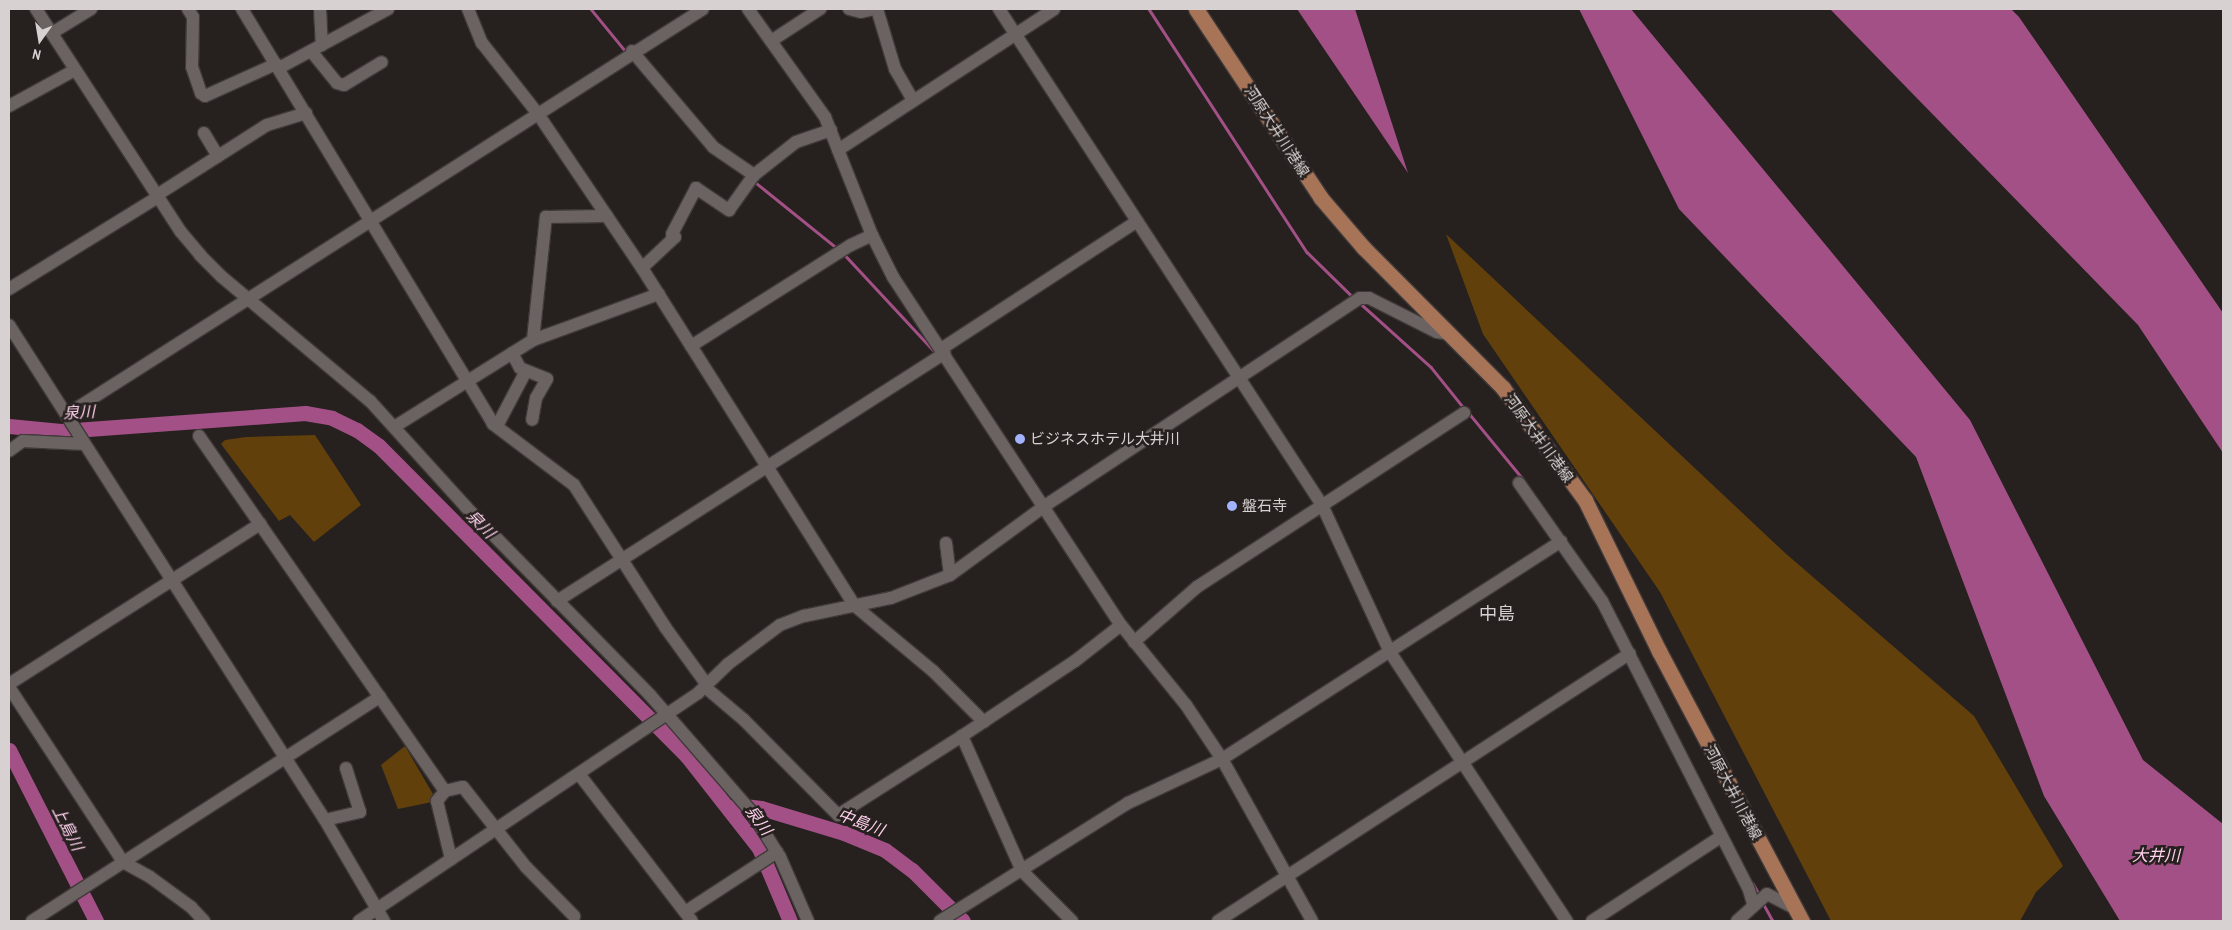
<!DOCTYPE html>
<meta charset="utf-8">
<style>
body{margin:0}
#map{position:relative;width:2232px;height:930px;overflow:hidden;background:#26201f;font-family:"Archivo Narrow","Noto Sans JP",sans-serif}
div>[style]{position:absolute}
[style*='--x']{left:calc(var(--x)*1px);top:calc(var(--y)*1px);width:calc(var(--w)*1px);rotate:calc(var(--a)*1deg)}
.green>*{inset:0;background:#61400c}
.water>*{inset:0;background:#a25085}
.stream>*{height:2.5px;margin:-1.25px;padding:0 1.25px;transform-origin:1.25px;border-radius:1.25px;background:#a25085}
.river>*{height:15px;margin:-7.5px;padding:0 7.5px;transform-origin:7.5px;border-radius:7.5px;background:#a25085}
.roads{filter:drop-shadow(1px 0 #3f3a39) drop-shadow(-1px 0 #3f3a39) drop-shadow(0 1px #3f3a39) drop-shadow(0 -1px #3f3a39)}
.minor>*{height:12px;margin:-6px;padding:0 6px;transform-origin:6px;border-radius:6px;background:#6b6362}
.major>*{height:15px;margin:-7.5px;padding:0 7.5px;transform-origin:7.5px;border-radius:7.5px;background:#a77457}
.dots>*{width:14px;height:14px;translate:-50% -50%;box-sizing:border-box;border:2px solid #26201f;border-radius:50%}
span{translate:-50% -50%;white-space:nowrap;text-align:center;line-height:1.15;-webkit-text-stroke:5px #26201f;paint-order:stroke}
.street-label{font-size:15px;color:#d7d2d1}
.poi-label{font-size:15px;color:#d7d2d1}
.left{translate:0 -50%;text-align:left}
.water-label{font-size:16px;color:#ffd1ec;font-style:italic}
.quarter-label{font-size:18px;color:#d7d2d1}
.frame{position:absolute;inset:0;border:10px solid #d7d2d1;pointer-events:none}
.north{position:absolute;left:15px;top:15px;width:50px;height:50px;-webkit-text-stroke:4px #26201f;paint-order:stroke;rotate:193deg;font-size:14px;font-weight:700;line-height:20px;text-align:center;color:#d7d2d1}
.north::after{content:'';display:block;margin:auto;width:18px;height:22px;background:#d7d2d1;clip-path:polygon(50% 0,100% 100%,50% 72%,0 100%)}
</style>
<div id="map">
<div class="green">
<i style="clip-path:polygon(1446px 234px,1784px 552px,1974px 716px,2063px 866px,2036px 892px,2020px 921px,1831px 921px,1660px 592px,1483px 334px)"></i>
<i style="clip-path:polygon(315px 435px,361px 505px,314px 542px,290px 515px,279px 521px,221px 444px,225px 440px,246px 437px)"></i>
<i style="clip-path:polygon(405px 746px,437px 801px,398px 809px,381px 765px)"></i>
</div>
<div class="water">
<i style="clip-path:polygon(1297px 9px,1355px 9px,1408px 173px)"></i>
<i style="clip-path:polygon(1579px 9px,1631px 9px,1970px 420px,2143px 760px,2223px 824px,2223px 921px,2120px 921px,2044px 796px,1916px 457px,1679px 209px)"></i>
<i style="clip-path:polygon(1830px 9px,2011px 9px,2019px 17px,2223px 313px,2223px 453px,2138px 325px)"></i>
</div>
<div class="stream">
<i style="--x:591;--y:9;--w:57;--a:50.7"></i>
<i style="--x:1149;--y:9;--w:290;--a:57"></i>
<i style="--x:1307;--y:252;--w:64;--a:44.4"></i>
<i style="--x:755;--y:182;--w:107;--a:38.9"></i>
<i style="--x:844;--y:254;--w:132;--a:47.1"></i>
<i style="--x:1361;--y:304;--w:94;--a:42"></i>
<i style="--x:1431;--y:367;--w:53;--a:51.2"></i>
<i style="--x:1468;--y:412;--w:87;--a:50.6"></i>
<i style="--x:1753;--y:883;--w:15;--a:62"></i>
<i style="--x:1763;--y:903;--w:21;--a:61"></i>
</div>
<div class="river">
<i style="--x:9;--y:426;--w:52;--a:5.5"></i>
<i style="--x:61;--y:431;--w:245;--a:-4.2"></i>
<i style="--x:305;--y:413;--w:27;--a:10"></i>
<i style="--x:332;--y:418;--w:28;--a:26"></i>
<i style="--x:357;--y:430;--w:27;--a:36"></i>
<i style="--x:379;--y:446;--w:436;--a:45.2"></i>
<i style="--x:686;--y:755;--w:118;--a:51.9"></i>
<i style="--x:759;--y:848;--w:79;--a:67"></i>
<i style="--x:9;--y:750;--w:192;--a:63"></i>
<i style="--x:736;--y:805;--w:25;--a:7"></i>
<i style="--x:761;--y:808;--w:87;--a:16.8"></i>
<i style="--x:844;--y:833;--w:44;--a:22.5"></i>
<i style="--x:885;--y:850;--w:34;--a:37"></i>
<i style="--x:912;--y:870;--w:72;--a:45"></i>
</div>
<div class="roads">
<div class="minor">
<i style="--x:36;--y:9;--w:266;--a:57"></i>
<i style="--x:181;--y:232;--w:30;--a:50"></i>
<i style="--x:200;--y:255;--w:31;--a:45"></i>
<i style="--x:222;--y:277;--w:193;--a:40"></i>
<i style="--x:370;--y:401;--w:143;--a:47.8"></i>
<i style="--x:466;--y:507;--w:263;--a:45.6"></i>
<i style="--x:650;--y:695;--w:154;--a:49"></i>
<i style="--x:751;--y:811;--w:54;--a:57.8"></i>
<i style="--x:780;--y:857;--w:70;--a:66.4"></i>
<i style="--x:188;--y:9;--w:9;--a:58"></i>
<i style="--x:193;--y:17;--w:50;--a:91.1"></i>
<i style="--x:192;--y:67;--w:28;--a:71"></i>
<i style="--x:201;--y:93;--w:5;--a:37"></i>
<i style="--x:205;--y:96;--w:78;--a:-24.3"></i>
<i style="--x:242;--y:9;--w:485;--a:58.8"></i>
<i style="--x:493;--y:424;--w:101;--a:37"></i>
<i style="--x:574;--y:485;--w:169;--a:57.3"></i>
<i style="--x:665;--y:627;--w:72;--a:54.1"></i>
<i style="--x:320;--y:9;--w:36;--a:87"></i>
<i style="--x:468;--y:9;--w:37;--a:68"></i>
<i style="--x:482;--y:43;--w:90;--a:51.7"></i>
<i style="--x:538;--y:114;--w:186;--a:56"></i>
<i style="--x:642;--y:268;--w:400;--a:57.8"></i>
<i style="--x:855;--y:606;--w:102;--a:39.8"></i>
<i style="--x:933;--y:671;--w:72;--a:45"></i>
<i style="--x:748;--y:9;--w:133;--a:54.5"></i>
<i style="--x:825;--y:117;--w:127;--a:68.3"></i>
<i style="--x:872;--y:235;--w:47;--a:63.4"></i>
<i style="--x:893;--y:277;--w:416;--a:56.8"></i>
<i style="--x:1121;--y:625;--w:103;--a:50.9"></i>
<i style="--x:1186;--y:705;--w:65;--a:56.3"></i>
<i style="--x:1222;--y:759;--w:185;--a:60.9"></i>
<i style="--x:849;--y:9;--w:12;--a:14"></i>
<i style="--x:861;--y:12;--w:13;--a:-13"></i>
<i style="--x:877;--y:9;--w:63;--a:73.3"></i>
<i style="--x:895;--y:69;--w:36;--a:60"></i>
<i style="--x:999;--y:9;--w:592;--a:56.93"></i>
<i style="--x:1322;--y:505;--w:162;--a:65.2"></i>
<i style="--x:1390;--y:652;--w:322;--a:56.7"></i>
<i style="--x:52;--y:33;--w:46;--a:-31.6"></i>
<i style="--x:771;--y:41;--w:59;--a:-33.1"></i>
<i style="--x:311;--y:51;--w:41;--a:50.9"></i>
<i style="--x:337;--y:83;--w:7;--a:16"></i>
<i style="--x:344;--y:85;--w:44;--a:-31.2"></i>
<i style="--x:632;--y:51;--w:126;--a:49.8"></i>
<i style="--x:713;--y:147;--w:50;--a:34.3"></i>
<i style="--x:754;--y:175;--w:53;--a:-38.2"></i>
<i style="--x:796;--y:142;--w:37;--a:-19"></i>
<i style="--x:279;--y:68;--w:124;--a:-28.4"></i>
<i style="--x:9;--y:106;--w:75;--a:-28.6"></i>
<i style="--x:204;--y:133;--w:27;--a:59"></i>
<i style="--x:838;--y:150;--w:258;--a:-33.1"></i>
<i style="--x:157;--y:195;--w:130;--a:-32.5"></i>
<i style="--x:267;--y:125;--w:41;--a:-17.1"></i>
<i style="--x:642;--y:268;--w:45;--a:-43.2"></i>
<i style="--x:675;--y:237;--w:4;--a:-135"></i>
<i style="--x:672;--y:234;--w:52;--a:-62.4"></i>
<i style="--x:696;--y:188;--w:40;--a:34"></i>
<i style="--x:729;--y:210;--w:43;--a:-54.5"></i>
<i style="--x:9;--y:289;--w:175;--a:-31.7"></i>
<i style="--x:9;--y:325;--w:587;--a:57.45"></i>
<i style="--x:325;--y:820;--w:117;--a:59.7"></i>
<i style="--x:533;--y:340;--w:124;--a:-84"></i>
<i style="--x:546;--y:217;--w:61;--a:-0.9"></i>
<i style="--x:691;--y:346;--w:189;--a:-32.3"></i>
<i style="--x:851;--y:245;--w:23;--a:-25"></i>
<i style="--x:941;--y:349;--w:234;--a:-33.1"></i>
<i style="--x:512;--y:353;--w:17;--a:62"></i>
<i style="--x:520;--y:368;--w:29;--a:22"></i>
<i style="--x:547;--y:379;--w:22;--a:120"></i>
<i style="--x:536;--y:398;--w:22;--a:100"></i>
<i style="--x:66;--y:415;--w:755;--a:-32.51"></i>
<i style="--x:497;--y:426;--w:62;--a:-62.2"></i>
<i style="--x:394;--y:427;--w:164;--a:-32"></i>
<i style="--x:533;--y:340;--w:134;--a:-20.1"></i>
<i style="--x:199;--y:436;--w:432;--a:55.3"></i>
<i style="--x:445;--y:791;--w:18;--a:-13"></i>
<i style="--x:463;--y:787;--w:102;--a:51.8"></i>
<i style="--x:526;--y:867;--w:69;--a:45.6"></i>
<i style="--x:9;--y:451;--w:17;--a:-36"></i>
<i style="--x:23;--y:441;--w:61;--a:2.8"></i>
<i style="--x:1519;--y:483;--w:144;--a:54.9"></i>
<i style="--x:1602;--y:601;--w:321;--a:63"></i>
<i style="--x:1748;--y:887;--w:17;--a:73"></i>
<i style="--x:946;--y:543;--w:32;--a:83"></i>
<i style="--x:557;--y:601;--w:460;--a:-32.6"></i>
<i style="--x:1134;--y:642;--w:84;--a:-41.1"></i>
<i style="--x:1197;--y:587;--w:319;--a:-33.1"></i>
<i style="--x:9;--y:684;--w:298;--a:-32.5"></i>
<i style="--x:9;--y:687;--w:209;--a:56.9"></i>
<i style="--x:123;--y:862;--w:31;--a:29"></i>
<i style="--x:150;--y:877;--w:51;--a:36.2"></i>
<i style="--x:191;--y:907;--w:19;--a:47"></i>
<i style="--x:705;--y:687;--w:51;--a:40.2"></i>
<i style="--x:744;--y:720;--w:134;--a:45.3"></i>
<i style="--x:838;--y:815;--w:147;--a:-32.5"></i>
<i style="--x:579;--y:774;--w:185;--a:52.5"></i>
<i style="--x:445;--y:791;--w:13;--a:129"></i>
<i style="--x:437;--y:801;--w:60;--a:76.4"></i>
<i style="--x:325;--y:820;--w:36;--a:-13"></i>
<i style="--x:360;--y:812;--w:46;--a:-107.7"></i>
<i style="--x:685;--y:912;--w:110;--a:-33.1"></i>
<i style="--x:32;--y:921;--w:414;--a:-32.8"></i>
<i style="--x:359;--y:921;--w:409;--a:-33.9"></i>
<i style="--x:698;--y:693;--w:42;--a:-44"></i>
<i style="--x:728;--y:664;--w:65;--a:-36.9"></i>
<i style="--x:780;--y:625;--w:26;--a:-21"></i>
<i style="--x:804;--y:616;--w:89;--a:-11.7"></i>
<i style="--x:891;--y:598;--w:63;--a:-21.3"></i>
<i style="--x:950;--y:575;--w:119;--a:-36.1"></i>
<i style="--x:1046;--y:505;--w:376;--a:-33.4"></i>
<i style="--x:1360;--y:298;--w:9;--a:0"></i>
<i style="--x:1369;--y:298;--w:76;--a:26.6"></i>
<i style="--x:1437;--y:332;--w:13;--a:9"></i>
<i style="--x:940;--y:921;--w:222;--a:-32.1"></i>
<i style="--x:1128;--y:803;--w:104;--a:-25.1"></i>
<i style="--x:1222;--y:759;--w:403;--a:-32.7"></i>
<i style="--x:1072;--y:921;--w:71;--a:-135"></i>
<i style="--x:1022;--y:871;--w:148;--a:-114"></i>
<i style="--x:962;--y:736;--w:136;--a:-33.6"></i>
<i style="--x:1075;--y:661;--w:58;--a:-38"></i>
<i style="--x:1218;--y:921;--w:491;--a:-33"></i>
<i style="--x:1592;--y:921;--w:155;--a:-33.2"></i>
<i style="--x:1737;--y:921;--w:40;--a:-42"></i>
<i style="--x:1767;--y:894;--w:31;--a:27"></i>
</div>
<div class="major">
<i style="--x:1196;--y:9;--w:227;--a:56.5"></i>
<i style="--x:1321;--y:198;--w:65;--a:49.4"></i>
<i style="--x:1363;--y:247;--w:199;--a:45.2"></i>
<i style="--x:1503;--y:388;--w:139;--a:53.8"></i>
<i style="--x:1585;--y:500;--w:168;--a:63.9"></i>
<i style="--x:1659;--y:651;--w:306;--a:62.1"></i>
</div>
</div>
<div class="dots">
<i style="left:1020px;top:439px;background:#a2b2fd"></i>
<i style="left:1232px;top:506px;background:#a2b2fd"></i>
</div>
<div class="street-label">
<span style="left:1277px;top:131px;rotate:57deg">河原大井川港線</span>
<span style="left:1539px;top:438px;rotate:54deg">河原大井川港線</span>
<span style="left:1733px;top:792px;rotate:62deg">河原大井川港線</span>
</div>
<div class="poi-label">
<span class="left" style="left:1030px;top:439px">ビジネスホテル大井川</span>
<span class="left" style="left:1242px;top:506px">盤石寺</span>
</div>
<div class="water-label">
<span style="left:79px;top:412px;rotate:-3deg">泉川</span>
<span style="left:481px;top:524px;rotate:45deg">泉川</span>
<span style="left:759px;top:820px;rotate:53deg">泉川</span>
<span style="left:861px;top:822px;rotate:21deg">中島川</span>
<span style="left:68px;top:828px;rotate:63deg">上島川</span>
<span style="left:2156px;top:855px">大井川</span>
</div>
<div class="quarter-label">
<span style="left:1497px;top:614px">中島</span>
</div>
<div class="frame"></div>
<div class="north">N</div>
</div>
